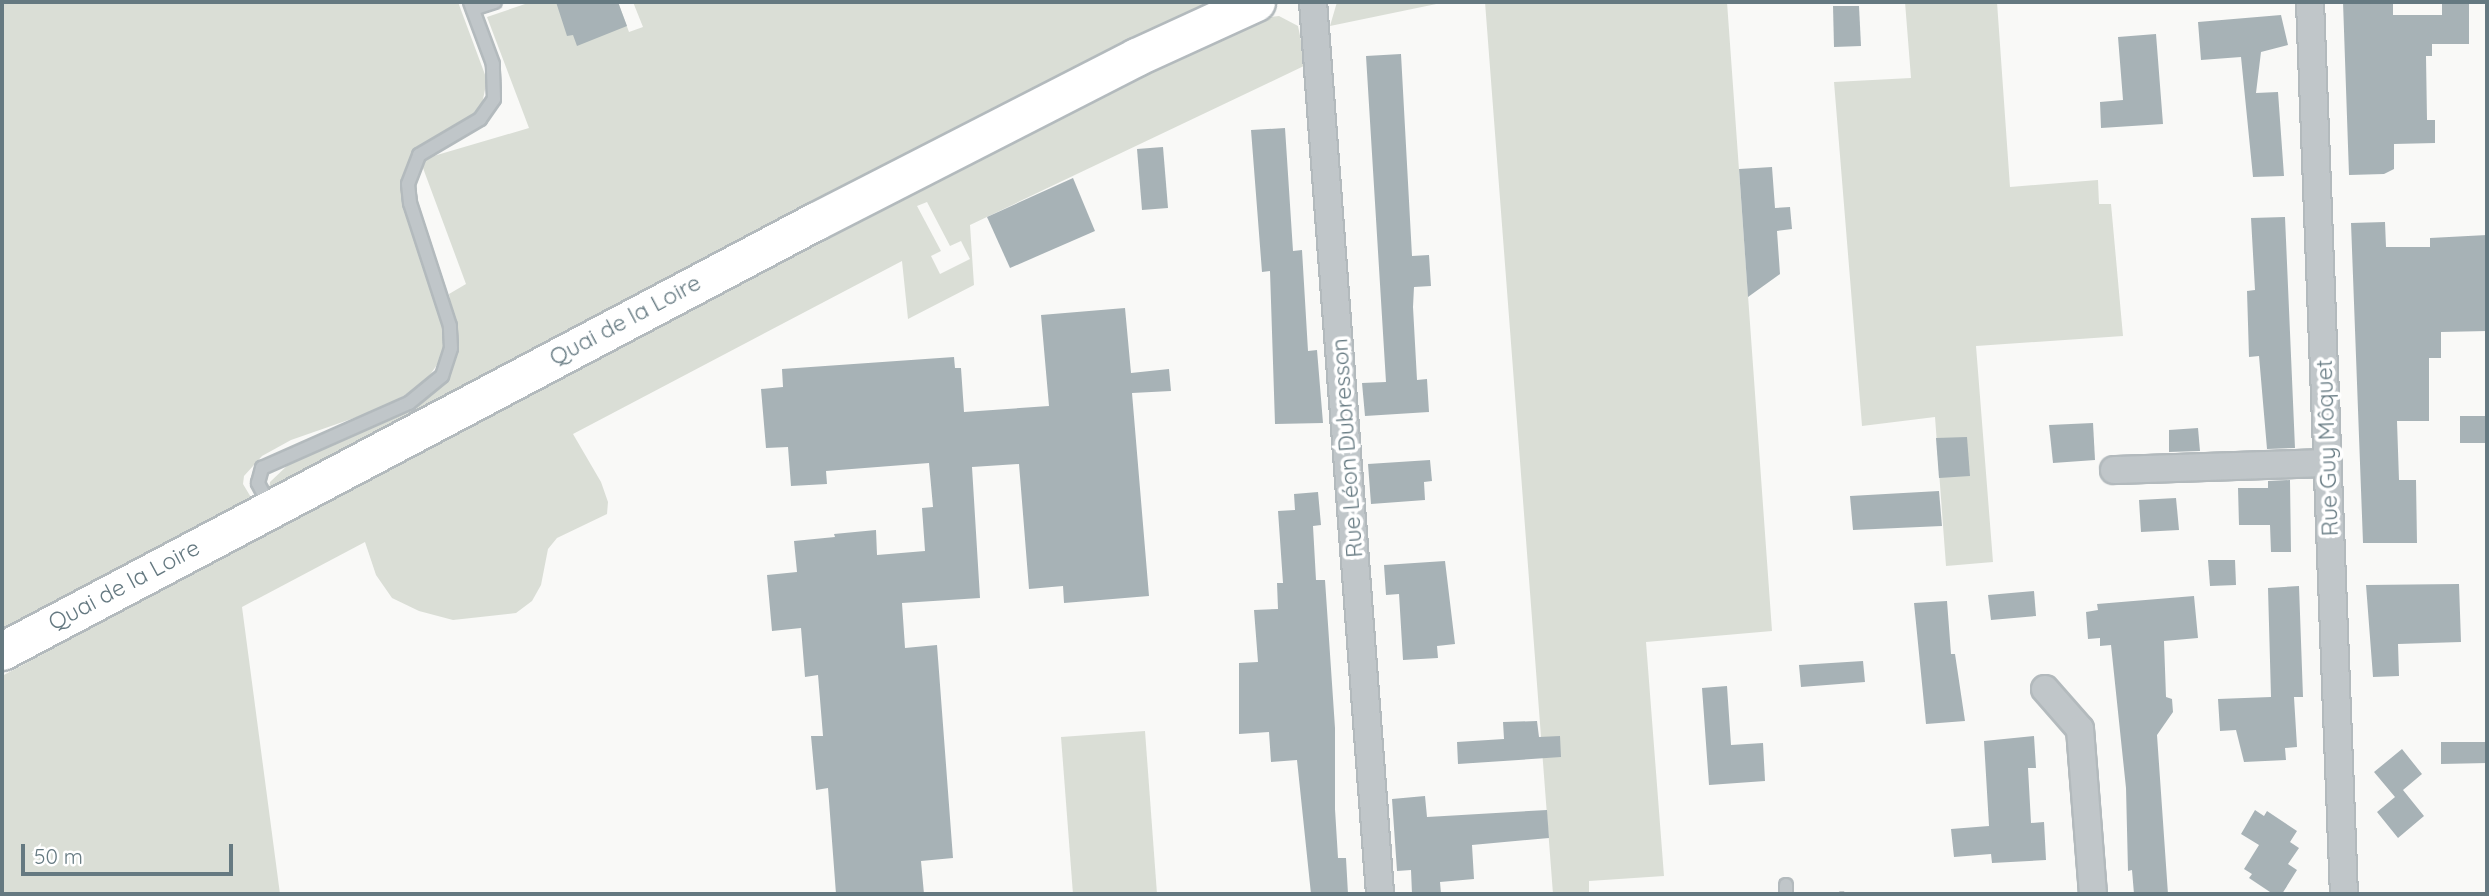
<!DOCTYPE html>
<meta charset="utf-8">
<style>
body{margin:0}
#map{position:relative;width:2489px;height:896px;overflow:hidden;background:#f9f9f7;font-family:Quicksand,sans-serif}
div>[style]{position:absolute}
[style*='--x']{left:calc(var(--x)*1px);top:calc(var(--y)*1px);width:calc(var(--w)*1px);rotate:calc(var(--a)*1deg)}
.green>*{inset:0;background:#daded6}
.building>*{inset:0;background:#a7b2b6}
.path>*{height:4.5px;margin-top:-2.25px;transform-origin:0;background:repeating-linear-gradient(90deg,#bbbfc1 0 3.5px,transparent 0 7px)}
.roads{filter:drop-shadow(2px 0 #b3babd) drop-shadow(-2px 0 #b3babd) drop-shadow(0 2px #b3babd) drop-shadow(0 -2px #b3babd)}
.lane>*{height:12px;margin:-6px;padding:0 6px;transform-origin:6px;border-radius:6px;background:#c0c6c9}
.street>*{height:26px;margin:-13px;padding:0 13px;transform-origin:13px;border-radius:13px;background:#c0c6c9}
.secondary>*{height:37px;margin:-18.5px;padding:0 18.5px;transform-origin:18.5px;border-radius:18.5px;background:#fff}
span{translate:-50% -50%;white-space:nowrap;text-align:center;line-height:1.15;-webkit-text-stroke:7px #fff;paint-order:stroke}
.street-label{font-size:23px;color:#657981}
.frame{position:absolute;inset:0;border:4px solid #657981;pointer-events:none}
.scale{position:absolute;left:21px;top:844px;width:212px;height:32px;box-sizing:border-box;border:4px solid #657981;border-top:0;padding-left:9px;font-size:21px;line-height:24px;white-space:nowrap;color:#657981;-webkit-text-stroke:5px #fff;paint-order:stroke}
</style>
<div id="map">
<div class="green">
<i style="clip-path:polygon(2px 2px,458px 2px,487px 80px,482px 104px,474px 114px,415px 153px,403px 176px,403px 200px,445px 335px,441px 359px,423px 385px,380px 409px,291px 440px,262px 456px,244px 476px,243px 484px,252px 499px,2px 635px)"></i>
<i style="clip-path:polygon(531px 2px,618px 2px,629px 32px,643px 27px,633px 2px,1211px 2px,849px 183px,269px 490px,270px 482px,290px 463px,407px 409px,446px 383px,457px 349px,449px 294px,466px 284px,420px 160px,529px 128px,487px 17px)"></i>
<i style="clip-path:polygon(1337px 2px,1446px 2px,1330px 26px)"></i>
<i style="clip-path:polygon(1485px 2px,1727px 2px,1772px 631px,1646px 642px,1664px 876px,1589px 881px,1589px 894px,1553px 894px)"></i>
<i style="clip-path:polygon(1905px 2px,1997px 2px,2010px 187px,2098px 180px,2099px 204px,2111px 204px,2123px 336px,1976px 346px,1993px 562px,1946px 566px,1935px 417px,1862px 426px,1834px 82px,1911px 78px)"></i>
<i style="clip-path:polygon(evenodd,1279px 16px,1298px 26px,1306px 65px,970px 225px,974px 285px,908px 319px,902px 261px,573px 434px,601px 482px,608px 502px,607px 514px,557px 538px,548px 549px,541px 585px,532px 601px,516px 613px,453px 620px,419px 611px,392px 598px,376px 575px,365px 542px,242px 607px,280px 894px,2px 894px,2px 676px,632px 336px,1125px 82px,1260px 18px,1279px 16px,927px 202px,950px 246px,961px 241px,970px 259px,940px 274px,931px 256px,941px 251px,917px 206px,927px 202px)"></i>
<i style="clip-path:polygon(1145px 731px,1157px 894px,1073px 894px,1061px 737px)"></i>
</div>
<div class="building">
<i style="clip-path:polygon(556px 2px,618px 2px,627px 26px,577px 46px,573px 35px,567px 36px)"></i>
<i style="clip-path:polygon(2343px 2px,2393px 4px,2393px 15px,2442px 15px,2442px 2px,2469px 2px,2469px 44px,2432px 44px,2432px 56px,2426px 56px,2427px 120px,2435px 120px,2435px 143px,2394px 144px,2394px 169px,2384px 174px,2349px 175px)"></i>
<i style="clip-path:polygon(1833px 6px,1859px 6px,1861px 46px,1834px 47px)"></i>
<i style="clip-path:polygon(2281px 15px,2288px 45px,2261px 52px,2256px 93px,2278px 92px,2284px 176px,2253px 177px,2241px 57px,2201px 60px,2198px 22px)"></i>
<i style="clip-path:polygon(2156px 34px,2163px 124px,2101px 128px,2100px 102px,2123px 100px,2118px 37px)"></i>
<i style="clip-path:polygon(1401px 54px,1412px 256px,1429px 255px,1431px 286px,1414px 287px,1413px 307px,1417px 380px,1427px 379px,1429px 412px,1365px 416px,1362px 383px,1386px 382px,1366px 56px)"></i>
<i style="clip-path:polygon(1285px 128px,1293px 251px,1302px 250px,1308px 351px,1317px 350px,1323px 423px,1275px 424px,1270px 271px,1262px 272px,1251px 130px)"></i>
<i style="clip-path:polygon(1163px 147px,1168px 208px,1142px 210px,1137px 149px)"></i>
<i style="clip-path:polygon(1772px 167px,1775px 208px,1790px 207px,1792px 229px,1777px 231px,1780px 274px,1748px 297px,1739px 169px)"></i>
<i style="clip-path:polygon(1073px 178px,1095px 231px,1010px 268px,987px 217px)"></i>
<i style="clip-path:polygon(2285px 217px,2295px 448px,2267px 449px,2259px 356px,2249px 357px,2247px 291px,2255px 290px,2251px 218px)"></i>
<i style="clip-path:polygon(2385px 222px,2386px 247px,2430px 247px,2430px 238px,2487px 235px,2487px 331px,2441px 332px,2441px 358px,2429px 358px,2429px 421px,2397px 421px,2399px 480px,2416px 480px,2417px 543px,2363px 543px,2351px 223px)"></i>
<i style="clip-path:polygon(1125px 308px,1131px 373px,1169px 369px,1171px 391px,1132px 393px,1149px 596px,1064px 603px,1063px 586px,1029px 589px,1019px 464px,972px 467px,980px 598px,902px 603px,905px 648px,937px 645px,953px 858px,921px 861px,924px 894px,836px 894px,828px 788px,816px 790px,811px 736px,823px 736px,818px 675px,805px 677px,801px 628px,772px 631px,767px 575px,797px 572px,794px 541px,835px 537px,834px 534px,876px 530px,877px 555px,925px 551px,922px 508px,933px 507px,929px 463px,826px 471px,827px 484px,791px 486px,788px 447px,766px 448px,761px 389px,783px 387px,782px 369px,954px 357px,955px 368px,961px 368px,964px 412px,1049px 406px,1041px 315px)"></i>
<i style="clip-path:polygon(2460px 416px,2485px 416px,2485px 443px,2460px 443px)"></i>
<i style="clip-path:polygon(2093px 423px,2095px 460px,2053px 463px,2049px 425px)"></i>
<i style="clip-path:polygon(2198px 428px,2200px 451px,2169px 452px,2169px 430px)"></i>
<i style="clip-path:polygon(1967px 437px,1970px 476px,1939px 478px,1936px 438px)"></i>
<i style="clip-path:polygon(1430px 460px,1432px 481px,1424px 482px,1425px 500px,1371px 504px,1368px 464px)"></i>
<i style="clip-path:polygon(2290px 480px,2291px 552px,2271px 552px,2270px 525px,2239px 525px,2238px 488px,2268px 488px,2268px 481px)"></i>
<i style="clip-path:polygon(1939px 491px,1942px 526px,1853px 530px,1850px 496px)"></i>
<i style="clip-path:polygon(1318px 492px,1321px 525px,1313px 526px,1316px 580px,1325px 580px,1335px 728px,1335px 809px,1338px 858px,1346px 858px,1348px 894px,1311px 894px,1297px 760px,1271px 762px,1269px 732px,1239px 734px,1239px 663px,1258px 662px,1254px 610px,1278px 609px,1277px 583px,1283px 583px,1278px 511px,1295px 510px,1294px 494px)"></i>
<i style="clip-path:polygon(2176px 498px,2179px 530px,2141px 532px,2139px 500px)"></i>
<i style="clip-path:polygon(2208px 560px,2235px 560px,2236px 585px,2210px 586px)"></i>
<i style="clip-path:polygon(1445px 561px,1455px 644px,1437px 646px,1438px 658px,1403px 660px,1399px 594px,1386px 595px,1384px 565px)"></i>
<i style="clip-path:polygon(2459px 584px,2461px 642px,2398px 644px,2399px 676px,2373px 677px,2366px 585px)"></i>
<i style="clip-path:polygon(2299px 586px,2303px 697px,2294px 697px,2297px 747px,2285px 748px,2286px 760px,2244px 762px,2236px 730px,2220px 731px,2218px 699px,2271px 697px,2268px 588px)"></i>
<i style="clip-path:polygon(2034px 591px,2036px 616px,1991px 620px,1988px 595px)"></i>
<i style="clip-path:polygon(2194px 596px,2198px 638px,2164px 641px,2166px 697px,2172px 699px,2173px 712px,2157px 735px,2168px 894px,2134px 894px,2132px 870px,2128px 871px,2126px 788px,2111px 645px,2100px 646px,2100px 638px,2088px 639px,2086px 612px,2098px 610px,2097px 604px)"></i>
<i style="clip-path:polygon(1947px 601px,1951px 654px,1955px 654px,1965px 721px,1926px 724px,1914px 603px)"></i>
<i style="clip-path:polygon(1863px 661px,1865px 682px,1801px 687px,1799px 665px)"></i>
<i style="clip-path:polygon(1727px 686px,1731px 745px,1763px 743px,1765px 781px,1709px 785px,1702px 688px)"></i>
<i style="clip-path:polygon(1537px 721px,1539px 737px,1560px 736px,1561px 757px,1458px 764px,1457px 742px,1504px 739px,1503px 722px)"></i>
<i style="clip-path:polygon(2034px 736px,2036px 768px,2028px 768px,2031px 823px,2044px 822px,2046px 860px,1992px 863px,1991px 854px,1954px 857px,1951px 829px,1989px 826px,1984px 741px)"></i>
<i style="clip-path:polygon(2441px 742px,2487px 742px,2487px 763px,2441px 764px)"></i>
<i style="clip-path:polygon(2402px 749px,2422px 774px,2403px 790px,2424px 816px,2398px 838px,2377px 812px,2395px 797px,2374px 772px)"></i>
<i style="clip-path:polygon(1425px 796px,1427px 817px,1547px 810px,1549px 838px,1472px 845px,1474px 879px,1440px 882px,1441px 894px,1412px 894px,1411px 870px,1397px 871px,1392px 799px)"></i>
<i style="clip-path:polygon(2255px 810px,2264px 816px,2267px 811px,2297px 831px,2290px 842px,2299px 848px,2288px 864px,2297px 870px,2282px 894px,2273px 894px,2249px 878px,2252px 874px,2244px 869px,2259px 845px,2241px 834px)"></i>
</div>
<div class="path">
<i style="--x:1842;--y:891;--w:3;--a:90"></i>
</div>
<div class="roads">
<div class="lane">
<i style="--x:473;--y:9;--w:23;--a:-18"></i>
<i style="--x:270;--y:506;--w:26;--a:-118"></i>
<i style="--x:258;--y:483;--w:16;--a:-75"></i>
<i style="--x:262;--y:468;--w:161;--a:-23.9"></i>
<i style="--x:409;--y:403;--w:43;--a:-39.3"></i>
<i style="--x:442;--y:376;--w:29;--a:-72"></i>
<i style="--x:451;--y:348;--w:22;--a:-93"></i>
<i style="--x:450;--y:326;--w:129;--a:-108"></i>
<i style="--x:410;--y:203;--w:19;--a:-96"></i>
<i style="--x:408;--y:184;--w:31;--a:-69"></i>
<i style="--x:419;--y:155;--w:71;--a:-30.5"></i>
<i style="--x:480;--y:119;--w:24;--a:-55"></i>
<i style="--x:494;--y:99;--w:35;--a:-92"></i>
<i style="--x:493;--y:64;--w:66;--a:-110.4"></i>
<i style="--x:1786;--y:885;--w:9;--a:90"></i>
</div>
<div class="street">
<i style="--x:1313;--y:2;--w:895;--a:85.7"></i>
<i style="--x:2310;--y:2;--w:893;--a:87.82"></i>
<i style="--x:2114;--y:470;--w:214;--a:-1.9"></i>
<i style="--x:2045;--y:689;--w:53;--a:48.8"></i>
<i style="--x:2080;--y:729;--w:166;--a:85.5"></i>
</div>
<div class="secondary">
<i style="--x:2;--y:651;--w:921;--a:-27.85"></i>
<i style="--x:816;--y:221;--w:360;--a:-27.1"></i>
<i style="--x:1136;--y:57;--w:132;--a:-24.6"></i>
</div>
</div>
<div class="street-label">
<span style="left:625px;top:320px;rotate:-28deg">Quai de la Loire</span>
<span style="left:1347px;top:448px;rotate:-94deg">Rue Léon Dubresson</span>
<span style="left:2327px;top:448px;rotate:-92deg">Rue Guy Môquet</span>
<span style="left:124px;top:585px;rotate:-28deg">Quai de la Loire</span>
</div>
<div class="frame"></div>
<div class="scale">50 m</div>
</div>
